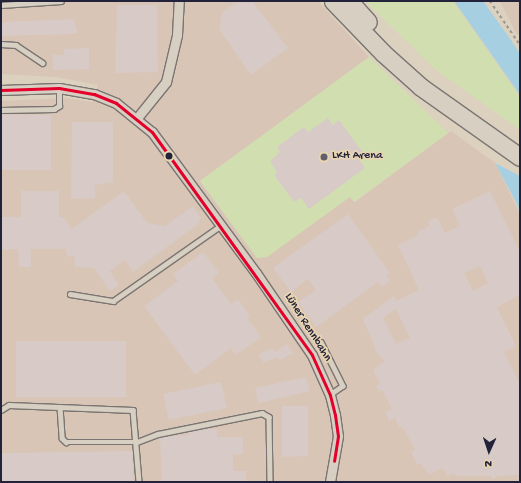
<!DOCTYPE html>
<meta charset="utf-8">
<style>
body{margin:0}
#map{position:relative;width:521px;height:483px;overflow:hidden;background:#dbd1be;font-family:"Gochi Hand",sans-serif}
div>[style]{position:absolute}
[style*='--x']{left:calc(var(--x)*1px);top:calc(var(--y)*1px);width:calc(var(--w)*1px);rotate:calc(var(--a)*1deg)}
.built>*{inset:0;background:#d8c5b5}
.green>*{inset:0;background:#d1dfb0}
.water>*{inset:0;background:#a6d0e2}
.building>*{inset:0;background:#d8cac6}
.path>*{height:1.5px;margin-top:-0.75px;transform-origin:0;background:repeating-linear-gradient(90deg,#9c9791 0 3px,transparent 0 6px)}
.roads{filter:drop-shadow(1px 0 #7a7572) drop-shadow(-1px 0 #7a7572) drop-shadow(0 1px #7a7572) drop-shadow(0 -1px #7a7572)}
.lane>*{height:4.5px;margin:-2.25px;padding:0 2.25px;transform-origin:2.25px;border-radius:2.25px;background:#d7cfc2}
.street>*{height:9px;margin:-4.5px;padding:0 4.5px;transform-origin:4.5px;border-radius:4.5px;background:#d7cfc2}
.highway>*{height:17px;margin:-8.5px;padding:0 8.5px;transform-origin:8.5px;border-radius:8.5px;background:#d7cfc2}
.bus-1>*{height:3px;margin:-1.5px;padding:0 1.5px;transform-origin:1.5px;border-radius:1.5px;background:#e4002b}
.dots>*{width:11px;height:11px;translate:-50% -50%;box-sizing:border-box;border:2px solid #e7d5b2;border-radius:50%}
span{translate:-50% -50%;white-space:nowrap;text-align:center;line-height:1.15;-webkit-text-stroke:3.5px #e7d5b2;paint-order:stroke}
.poi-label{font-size:12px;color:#22223b}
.left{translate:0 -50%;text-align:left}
.street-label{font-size:12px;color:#22223b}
.frame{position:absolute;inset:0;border:2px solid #22223b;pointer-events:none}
.north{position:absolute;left:469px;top:431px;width:40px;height:40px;-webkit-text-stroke:3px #e7d5b2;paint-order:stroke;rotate:183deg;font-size:11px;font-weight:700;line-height:16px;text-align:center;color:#22223b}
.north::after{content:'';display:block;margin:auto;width:14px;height:18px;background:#22223b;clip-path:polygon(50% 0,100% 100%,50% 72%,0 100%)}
</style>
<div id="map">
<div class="built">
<i style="clip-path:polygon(1px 1px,318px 1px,369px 57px,200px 181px,257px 258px,267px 257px,350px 196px,355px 202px,451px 131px,495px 163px,520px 214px,520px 482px,1px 482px,1px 101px,65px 98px,93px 102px,98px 85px,57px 77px,1px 74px)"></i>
<i style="clip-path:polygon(500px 1px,520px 1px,520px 34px,517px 35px)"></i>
</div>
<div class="green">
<i style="clip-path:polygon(365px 1px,453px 1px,520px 97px,520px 130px,435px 69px)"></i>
<i style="clip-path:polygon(369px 57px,448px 133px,354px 202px,350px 197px,267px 257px,257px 258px,200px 181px)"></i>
</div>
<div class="water">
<i style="clip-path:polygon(454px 1px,483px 1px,511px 40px,520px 54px,520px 95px)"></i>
<i style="clip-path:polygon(495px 163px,520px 176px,520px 214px,517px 204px)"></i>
</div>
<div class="building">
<i style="clip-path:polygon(238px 1px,252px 1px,288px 48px,251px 75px,219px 29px,222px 13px)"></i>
<i style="clip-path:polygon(117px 5px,157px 5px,158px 72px,115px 73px)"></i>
<i style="clip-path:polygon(74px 19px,77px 33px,74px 34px,2px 36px,1px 22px)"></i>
<i style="clip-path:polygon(89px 48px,89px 69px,53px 70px,52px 55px,64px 55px,64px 49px)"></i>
<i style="clip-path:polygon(1px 115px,51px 115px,51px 170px,1px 170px)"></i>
<i style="clip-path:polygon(328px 118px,333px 125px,339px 120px,366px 157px,360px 161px,365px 168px,309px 209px,301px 198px,294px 202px,274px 175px,277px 172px,270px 161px,280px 152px,277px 147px,304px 127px,308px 132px)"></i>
<i style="clip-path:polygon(72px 122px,113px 122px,113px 182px,95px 185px,95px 198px,71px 199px)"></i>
<i style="clip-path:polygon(21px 191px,59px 191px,59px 217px,63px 217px,72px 229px,124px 191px,147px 223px,165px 226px,193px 206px,201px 218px,198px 224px,133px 272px,125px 260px,110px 271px,119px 286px,110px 291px,94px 268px,75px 267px,74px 256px,67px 257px,66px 249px,31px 249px,31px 267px,19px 267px,18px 249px,1px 250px,1px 217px,21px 217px)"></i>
<i style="clip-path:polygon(evenodd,490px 191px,520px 252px,520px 295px,497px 307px,516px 346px,504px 352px,520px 384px,520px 475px,497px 476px,493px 480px,491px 476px,456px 476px,454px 473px,447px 476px,443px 468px,429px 475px,421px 463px,417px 465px,411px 452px,415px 450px,404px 429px,399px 427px,395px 418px,389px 421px,385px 412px,392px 409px,382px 390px,379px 391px,376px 386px,380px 384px,373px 370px,385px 361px,375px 352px,376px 350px,363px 319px,394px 296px,396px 301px,419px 290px,398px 245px,418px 235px,417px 232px,430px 226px,428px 221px,437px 217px,445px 233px,460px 226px,452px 209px,490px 191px,480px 266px,488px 283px,473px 291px,464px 273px,480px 266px,490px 191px,396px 309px,410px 338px,396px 344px,383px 318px,396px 309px)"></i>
<i style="clip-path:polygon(348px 214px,390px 273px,386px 276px,390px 281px,382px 287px,378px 282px,316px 327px,298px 302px,316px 290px,308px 279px,291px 292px,273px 268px)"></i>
<i style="clip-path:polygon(203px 252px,219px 273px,212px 278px,231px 304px,238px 299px,250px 316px,247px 318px,261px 337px,236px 355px,231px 348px,195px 375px,144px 306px,178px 281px,173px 274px)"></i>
<i style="clip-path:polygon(16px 341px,126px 341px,126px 397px,16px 397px)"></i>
<i style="clip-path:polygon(287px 344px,293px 353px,280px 360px,277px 357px,264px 363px,258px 355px,272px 348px,275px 352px)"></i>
<i style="clip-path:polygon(306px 377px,310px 391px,258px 403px,255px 388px)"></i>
<i style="clip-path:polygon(221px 382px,227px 408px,169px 420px,163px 394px)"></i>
<i style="clip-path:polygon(282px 406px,308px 406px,308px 456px,282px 457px)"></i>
<i style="clip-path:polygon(201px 429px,217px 429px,217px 437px,243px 437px,243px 454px,233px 454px,233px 471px,246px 471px,246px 482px,162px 482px,160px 437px,189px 435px,189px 431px)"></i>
<i style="clip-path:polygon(133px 451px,133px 482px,1px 482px,1px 453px)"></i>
</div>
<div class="path">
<i style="--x:490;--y:1;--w:53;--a:55.7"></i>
</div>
<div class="roads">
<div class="lane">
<i style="--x:1;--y:5;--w:60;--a:-3.8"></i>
<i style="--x:1;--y:44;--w:15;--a:4"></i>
<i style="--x:16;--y:45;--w:32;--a:34"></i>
<i style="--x:1;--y:110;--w:53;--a:-1.1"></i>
<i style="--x:54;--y:109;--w:6;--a:-31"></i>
<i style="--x:59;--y:106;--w:18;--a:-90"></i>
<i style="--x:70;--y:294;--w:44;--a:9.2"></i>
<i style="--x:113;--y:301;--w:131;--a:-35"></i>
<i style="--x:321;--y:342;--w:49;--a:63.4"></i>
<i style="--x:343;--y:386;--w:16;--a:145"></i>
<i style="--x:60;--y:407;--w:31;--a:86"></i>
<i style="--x:62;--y:438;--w:6;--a:45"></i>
<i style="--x:66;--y:442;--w:71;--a:0"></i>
<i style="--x:137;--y:442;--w:22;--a:-21"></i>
<i style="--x:158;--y:434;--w:106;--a:-11.4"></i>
<i style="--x:262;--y:413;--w:8;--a:30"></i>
<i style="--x:269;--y:417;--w:65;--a:89.1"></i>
<i style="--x:1;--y:410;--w:9;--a:-32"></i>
<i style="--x:9;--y:405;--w:124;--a:2.3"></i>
<i style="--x:133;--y:410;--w:72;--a:85.2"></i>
</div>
<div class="street">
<i style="--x:1;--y:90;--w:58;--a:-2"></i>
<i style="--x:59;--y:88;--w:36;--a:10"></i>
<i style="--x:94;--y:94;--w:24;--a:22"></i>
<i style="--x:116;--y:103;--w:46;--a:38.9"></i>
<i style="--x:152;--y:132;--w:175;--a:53.6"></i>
<i style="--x:256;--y:273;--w:99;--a:55.7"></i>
<i style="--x:312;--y:355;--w:44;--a:65.8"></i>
<i style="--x:330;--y:395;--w:21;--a:76"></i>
<i style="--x:335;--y:415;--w:21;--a:82"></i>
<i style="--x:338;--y:436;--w:47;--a:99.9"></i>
<i style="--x:137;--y:118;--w:46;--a:-51.1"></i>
<i style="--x:166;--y:82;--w:48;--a:-76.8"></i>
<i style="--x:177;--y:35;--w:34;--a:-87"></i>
</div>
<div class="highway">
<i style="--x:333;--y:1;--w:72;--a:46.1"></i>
<i style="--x:383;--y:53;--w:51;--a:41.8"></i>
<i style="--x:421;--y:87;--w:121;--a:35.3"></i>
<i style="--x:349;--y:1;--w:28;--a:48"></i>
</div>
</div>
<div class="bus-1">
<i style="--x:1;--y:90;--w:58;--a:-2"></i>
<i style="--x:59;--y:88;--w:36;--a:10"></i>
<i style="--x:94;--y:94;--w:24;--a:22"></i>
<i style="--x:116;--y:103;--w:46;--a:38.9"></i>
<i style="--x:152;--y:132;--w:274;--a:54.3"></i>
<i style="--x:312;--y:355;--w:44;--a:65.8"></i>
<i style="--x:330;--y:395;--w:21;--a:76"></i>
<i style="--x:335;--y:415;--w:21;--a:82"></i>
<i style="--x:338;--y:436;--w:25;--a:99"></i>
</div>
<div class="dots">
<i style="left:169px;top:156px;background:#22223b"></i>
<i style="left:324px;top:157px;background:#635f69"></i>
</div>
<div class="poi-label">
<span class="left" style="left:332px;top:157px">LKH Arena</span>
</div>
<div class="street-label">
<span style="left:307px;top:328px;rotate:58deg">Lüner Rennbahn</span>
</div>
<div class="frame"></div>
<div class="north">N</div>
</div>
